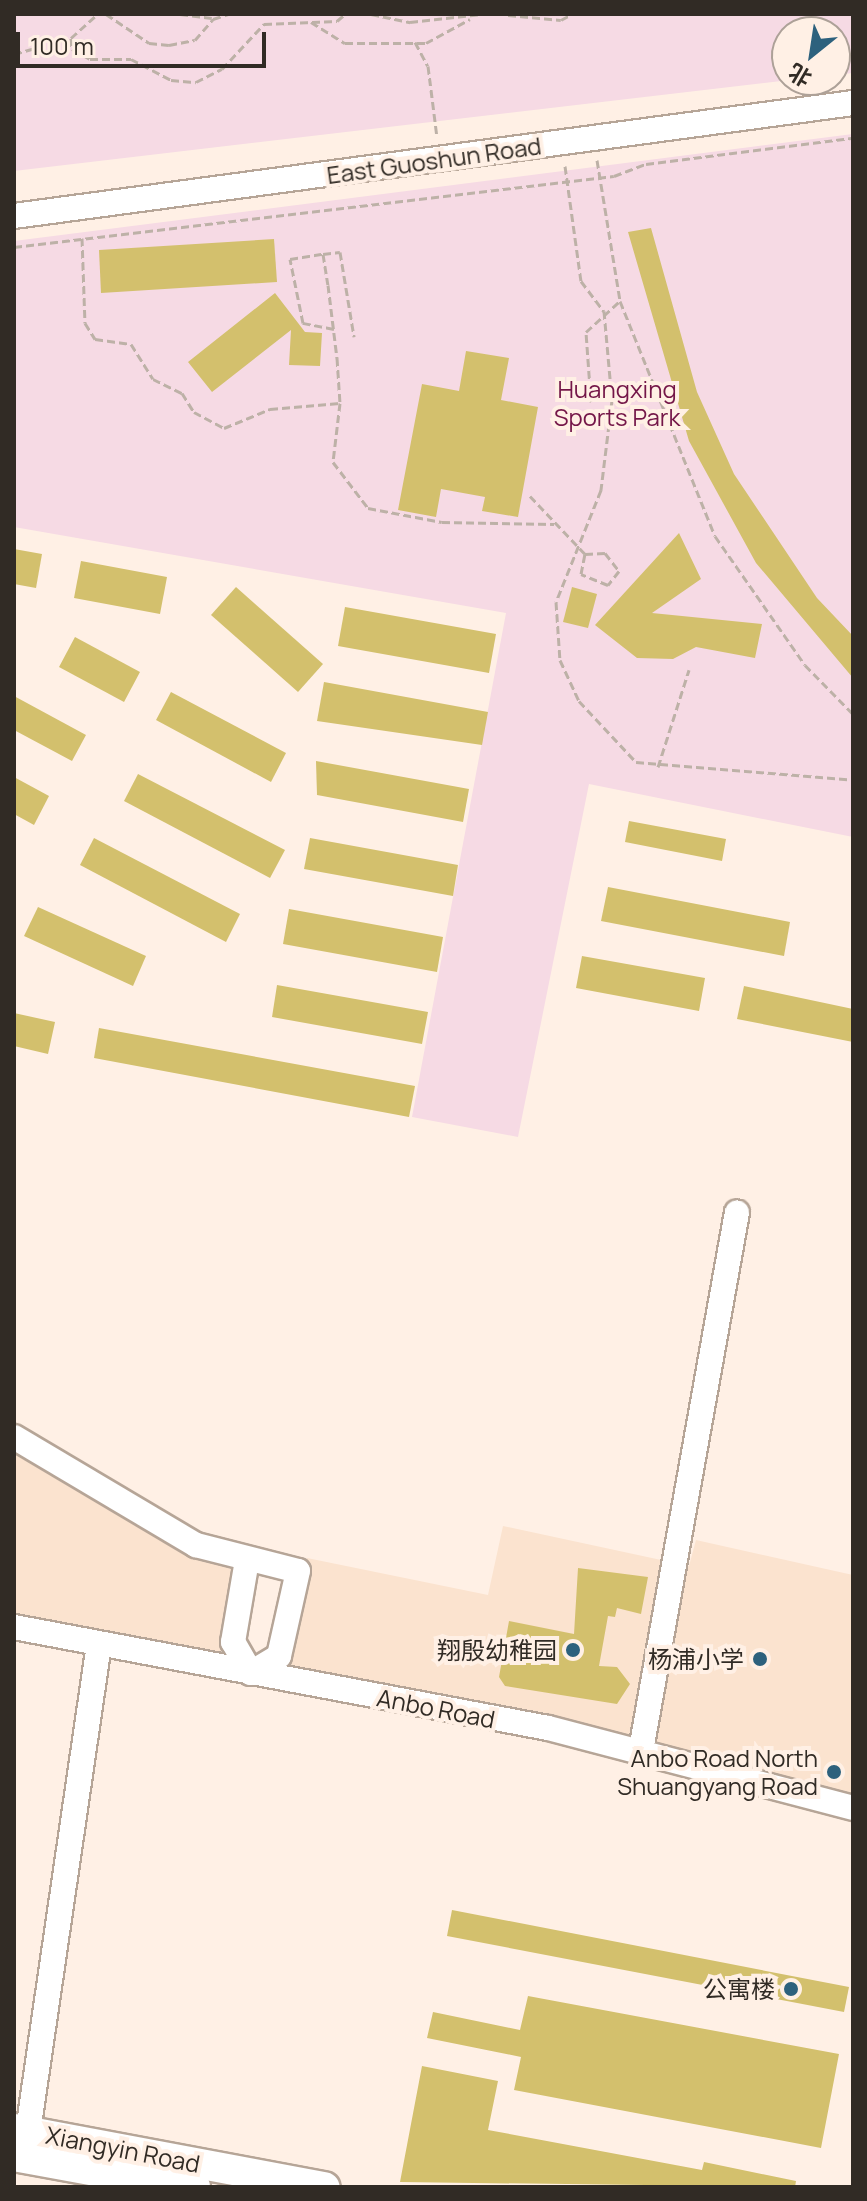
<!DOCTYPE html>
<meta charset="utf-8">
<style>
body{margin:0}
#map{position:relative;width:867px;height:2201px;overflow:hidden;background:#fff0e5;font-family:Manrope,"Noto Sans SC",sans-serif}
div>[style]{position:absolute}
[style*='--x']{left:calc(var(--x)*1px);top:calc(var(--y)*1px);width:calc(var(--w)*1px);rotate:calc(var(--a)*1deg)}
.built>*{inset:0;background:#fbe3cf}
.green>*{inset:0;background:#f6dae4}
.building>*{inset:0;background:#d3c06d}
.path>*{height:3px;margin-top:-1.5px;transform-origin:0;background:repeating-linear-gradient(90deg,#bdb1a7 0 8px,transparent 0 12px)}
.roads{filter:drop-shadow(2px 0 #b6a597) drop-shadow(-2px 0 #b6a597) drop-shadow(0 2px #b6a597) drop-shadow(0 -2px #b6a597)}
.minor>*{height:24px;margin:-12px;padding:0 12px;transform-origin:12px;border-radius:12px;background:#fff}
.major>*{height:30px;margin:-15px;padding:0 15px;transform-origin:15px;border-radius:15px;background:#fff}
.highway>*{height:34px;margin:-17px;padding:0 17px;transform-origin:17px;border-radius:17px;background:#fff}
.dots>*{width:22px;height:22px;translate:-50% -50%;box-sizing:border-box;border:4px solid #fff0e5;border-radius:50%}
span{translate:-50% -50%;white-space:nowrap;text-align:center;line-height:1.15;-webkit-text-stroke:8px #fff0e5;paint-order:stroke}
.street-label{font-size:24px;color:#312b25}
.park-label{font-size:24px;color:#741648}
.poi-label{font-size:24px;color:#312b25}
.right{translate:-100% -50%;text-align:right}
.frame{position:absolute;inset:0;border:16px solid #312b25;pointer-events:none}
.north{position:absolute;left:771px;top:16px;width:80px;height:80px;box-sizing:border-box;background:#fff0e5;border:2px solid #ada198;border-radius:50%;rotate:210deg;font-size:22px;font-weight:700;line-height:32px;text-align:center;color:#312b25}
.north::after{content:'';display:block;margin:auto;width:28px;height:36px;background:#2d617d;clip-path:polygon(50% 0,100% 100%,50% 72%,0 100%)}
.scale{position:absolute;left:16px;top:32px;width:250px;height:36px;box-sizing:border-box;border:4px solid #312b25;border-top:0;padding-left:10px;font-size:24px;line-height:28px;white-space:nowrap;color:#312b25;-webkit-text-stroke:6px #fff0e5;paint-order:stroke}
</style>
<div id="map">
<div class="built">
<i style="clip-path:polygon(14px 1446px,240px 1564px,220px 1656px,14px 1616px)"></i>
<i style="clip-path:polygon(503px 1526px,689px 1566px,696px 1540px,853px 1575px,853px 1799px,285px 1668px,307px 1558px,488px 1595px)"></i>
</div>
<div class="green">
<i style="clip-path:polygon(14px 14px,853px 14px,853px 73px,835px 75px,835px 32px,787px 32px,790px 80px,14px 171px)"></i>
<i style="clip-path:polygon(853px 134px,853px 837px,589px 784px,518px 1137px,412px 1117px,506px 613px,14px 527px,14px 241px)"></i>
</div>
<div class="building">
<i style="clip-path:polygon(651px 228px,697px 392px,734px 474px,817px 598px,853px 636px,853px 678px,756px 563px,689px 441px,628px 232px)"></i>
<i style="clip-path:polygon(274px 239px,277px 282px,101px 293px,99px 250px)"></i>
<i style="clip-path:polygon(275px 293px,305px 332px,322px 333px,320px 366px,289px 365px,291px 330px,212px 392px,188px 362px)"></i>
<i style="clip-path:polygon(466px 351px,509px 358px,501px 400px,538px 407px,518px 517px,482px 511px,485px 497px,441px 489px,436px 517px,398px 510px,422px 384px,459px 391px)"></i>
<i style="clip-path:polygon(679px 533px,701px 579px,652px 613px,762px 624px,755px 658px,696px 647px,673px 659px,637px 658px,595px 625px)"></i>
<i style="clip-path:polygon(14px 549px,42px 554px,36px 588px,14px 584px)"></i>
<i style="clip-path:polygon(81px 561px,167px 577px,160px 614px,74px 598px)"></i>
<i style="clip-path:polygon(236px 587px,323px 664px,298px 692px,211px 615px)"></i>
<i style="clip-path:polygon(572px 587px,597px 594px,588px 628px,563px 622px)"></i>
<i style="clip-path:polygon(345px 607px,496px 634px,489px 673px,338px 646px)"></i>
<i style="clip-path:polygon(75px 637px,140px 672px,124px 702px,59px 667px)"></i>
<i style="clip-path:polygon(324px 682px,488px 712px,482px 745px,317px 721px)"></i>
<i style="clip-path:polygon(171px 692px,286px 753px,271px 782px,156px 720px)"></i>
<i style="clip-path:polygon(14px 696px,86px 735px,72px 761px,14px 730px)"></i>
<i style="clip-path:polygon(316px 761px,469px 789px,463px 822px,317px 795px)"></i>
<i style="clip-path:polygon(138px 774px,285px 850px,270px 878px,124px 801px)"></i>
<i style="clip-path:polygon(14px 777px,49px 796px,34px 825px,14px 814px)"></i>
<i style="clip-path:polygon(629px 821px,726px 839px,722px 861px,625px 842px)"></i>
<i style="clip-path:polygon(94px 838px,240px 914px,226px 942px,80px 865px)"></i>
<i style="clip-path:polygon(310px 838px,458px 865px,453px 896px,304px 869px)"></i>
<i style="clip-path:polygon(608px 887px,790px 922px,784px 956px,601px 921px)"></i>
<i style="clip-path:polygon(38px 907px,146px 956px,133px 986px,24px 936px)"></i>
<i style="clip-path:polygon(289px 909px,443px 937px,437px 972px,283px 944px)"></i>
<i style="clip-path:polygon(582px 956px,705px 978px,699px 1011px,576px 988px)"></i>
<i style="clip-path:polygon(277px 985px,428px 1012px,422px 1044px,272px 1017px)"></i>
<i style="clip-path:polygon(744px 986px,853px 1009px,853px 1042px,737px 1019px)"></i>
<i style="clip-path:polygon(14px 1013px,55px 1022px,48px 1054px,14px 1046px)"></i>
<i style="clip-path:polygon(99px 1028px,415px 1086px,409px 1117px,94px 1058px)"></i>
<i style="clip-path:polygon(578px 1568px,648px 1577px,641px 1614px,617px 1608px,615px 1617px,608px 1616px,599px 1666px,617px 1667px,630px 1684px,617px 1704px,505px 1686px,499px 1677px,509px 1621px,574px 1634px)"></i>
<i style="clip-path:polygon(452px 1910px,849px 1987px,844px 2012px,447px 1936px)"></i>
<i style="clip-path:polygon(528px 1996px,839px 2054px,821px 2148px,514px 2090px,521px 2057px,427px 2038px,433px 2012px,520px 2030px)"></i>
<i style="clip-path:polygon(422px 2066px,498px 2081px,488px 2130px,702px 2170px,704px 2162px,796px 2181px,795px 2187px,400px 2182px)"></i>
</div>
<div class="path">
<i style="--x:106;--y:14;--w:52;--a:34"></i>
<i style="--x:149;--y:43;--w:20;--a:6"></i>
<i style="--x:169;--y:45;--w:26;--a:-11"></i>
<i style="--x:195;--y:40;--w:28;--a:-49"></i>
<i style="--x:213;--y:19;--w:16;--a:-18"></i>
<i style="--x:180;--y:14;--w:32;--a:7"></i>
<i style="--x:371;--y:14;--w:40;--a:12"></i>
<i style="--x:410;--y:22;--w:72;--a:-6.3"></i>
<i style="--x:508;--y:15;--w:53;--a:5.4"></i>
<i style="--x:561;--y:20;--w:13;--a:-29"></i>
<i style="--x:311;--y:22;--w:40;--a:32"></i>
<i style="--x:345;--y:43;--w:81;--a:0"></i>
<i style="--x:426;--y:43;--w:50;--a:-28.6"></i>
<i style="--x:71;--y:38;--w:36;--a:-42"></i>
<i style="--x:415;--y:42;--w:27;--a:62"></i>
<i style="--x:428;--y:66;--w:72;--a:82.8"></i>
<i style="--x:14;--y:54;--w:59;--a:-15.7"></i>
<i style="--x:71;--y:38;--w:11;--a:85"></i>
<i style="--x:72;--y:49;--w:21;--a:29"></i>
<i style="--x:90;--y:59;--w:41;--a:0"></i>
<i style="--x:131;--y:59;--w:45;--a:27.7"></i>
<i style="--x:171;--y:80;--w:25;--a:5"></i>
<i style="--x:196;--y:82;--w:29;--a:-27"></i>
<i style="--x:222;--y:69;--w:62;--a:-47"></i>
<i style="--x:264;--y:24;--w:73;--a:-2.4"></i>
<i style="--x:337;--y:21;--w:11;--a:-41"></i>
<i style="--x:597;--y:160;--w:143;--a:80.7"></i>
<i style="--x:620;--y:301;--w:253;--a:68"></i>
<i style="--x:715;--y:536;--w:157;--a:55.1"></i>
<i style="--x:805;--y:665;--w:69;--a:45.6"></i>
<i style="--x:565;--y:166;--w:116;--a:82.1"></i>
<i style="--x:581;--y:281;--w:38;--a:53"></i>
<i style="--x:604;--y:311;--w:89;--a:84.9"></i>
<i style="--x:612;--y:400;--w:91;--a:97"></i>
<i style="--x:601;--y:490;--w:121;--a:111.9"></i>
<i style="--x:556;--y:602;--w:58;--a:86.1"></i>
<i style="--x:560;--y:660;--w:45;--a:65.1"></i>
<i style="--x:579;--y:701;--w:83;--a:46.9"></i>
<i style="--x:636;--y:762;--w:218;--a:4.7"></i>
<i style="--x:82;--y:238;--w:85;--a:88"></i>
<i style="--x:85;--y:323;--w:19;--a:58"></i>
<i style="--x:95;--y:339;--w:36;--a:8"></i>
<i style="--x:131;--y:344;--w:41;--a:57.8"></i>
<i style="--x:153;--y:379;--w:32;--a:26"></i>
<i style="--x:182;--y:393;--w:22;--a:58"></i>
<i style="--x:194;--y:412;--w:34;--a:28"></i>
<i style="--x:224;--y:428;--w:50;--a:-22.4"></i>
<i style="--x:270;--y:409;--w:70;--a:-4.9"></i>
<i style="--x:14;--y:247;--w:604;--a:-6.75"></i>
<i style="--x:614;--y:176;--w:34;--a:-21"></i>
<i style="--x:646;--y:164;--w:209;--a:-7.2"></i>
<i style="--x:323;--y:254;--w:17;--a:-7"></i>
<i style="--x:340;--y:252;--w:86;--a:80.6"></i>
<i style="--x:334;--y:329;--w:32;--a:-169"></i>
<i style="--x:303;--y:323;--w:65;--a:-101.5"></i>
<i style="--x:290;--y:259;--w:33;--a:-9"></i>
<i style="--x:323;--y:254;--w:31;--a:81"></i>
<i style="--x:328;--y:285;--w:74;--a:83"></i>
<i style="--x:337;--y:358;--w:45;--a:86.2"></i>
<i style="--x:340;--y:403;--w:59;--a:96.8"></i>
<i style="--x:333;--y:462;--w:58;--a:52.7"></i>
<i style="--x:368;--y:508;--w:75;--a:10.7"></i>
<i style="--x:442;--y:522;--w:112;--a:1"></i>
<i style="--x:591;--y:402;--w:70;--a:-94.1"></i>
<i style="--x:586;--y:332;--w:46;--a:-42.4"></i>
<i style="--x:530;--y:496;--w:80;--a:46.5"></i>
<i style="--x:605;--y:553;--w:23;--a:52"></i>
<i style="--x:619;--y:571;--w:18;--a:128"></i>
<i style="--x:608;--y:585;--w:29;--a:-158"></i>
<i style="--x:581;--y:574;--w:20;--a:-79"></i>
<i style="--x:585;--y:554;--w:20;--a:-3"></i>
<i style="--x:658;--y:767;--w:102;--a:-72.3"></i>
</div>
<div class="roads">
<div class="minor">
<i style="--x:14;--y:216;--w:847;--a:-7.67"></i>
<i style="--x:14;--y:1437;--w:212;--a:30.7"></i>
<i style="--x:196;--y:1545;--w:105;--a:14.3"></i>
<i style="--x:298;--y:1571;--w:87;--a:102.6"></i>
<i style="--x:279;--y:1656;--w:33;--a:149"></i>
<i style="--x:251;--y:1673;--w:36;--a:-120"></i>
<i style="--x:233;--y:1642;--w:83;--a:-80.3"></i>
<i style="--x:14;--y:1627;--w:543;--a:10.71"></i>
<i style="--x:548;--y:1728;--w:315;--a:14.7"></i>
<i style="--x:641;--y:1750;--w:546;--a:-79.88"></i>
<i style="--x:28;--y:2131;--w:492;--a:-81.7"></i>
</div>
<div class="major">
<i style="--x:14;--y:2129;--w:316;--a:10.6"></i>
</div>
<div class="highway">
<i style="--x:14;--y:2154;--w:182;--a:10.4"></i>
</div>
</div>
<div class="dots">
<i style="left:573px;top:1650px;background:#2d617d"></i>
<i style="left:760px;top:1659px;background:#2d617d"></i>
<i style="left:834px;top:1772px;background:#2d617d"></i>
<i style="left:791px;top:1989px;background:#2d617d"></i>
</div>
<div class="street-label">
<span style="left:434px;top:160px;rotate:-8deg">East Guoshun Road</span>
<span style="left:436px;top:1708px;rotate:11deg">Anbo Road</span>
<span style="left:123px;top:2149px;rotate:11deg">Xiangyin Road</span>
</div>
<div class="park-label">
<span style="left:617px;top:403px">Huangxing<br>Sports Park</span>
</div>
<div class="poi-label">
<span class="right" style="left:557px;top:1650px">翔殷幼稚园</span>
<span class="right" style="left:744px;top:1659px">杨浦小学</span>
<span class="right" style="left:818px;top:1772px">Anbo Road North<br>Shuangyang Road</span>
<span class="right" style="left:775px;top:1989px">公寓楼</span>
</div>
<div class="frame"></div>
<div class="north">北</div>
<div class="scale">100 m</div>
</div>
